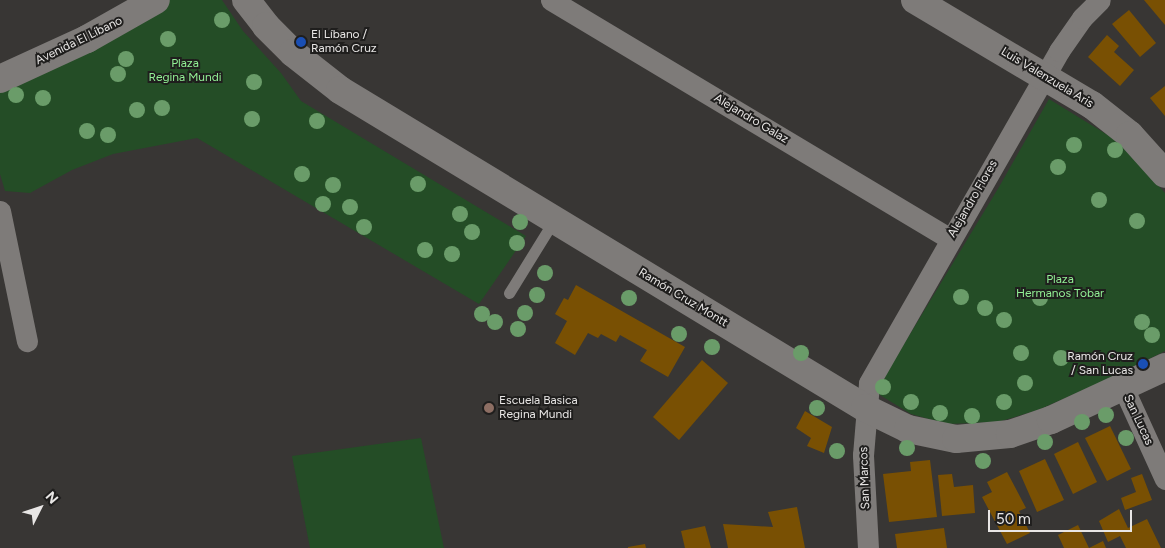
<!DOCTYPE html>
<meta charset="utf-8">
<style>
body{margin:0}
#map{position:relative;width:1165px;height:548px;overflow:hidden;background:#383634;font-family:Figtree,sans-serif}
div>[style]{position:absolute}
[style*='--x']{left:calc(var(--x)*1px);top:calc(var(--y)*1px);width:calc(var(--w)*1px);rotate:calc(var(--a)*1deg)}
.green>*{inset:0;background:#244d26}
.building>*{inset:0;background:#795003}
.lane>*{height:11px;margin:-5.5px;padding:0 5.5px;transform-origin:5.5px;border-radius:5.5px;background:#7e7b79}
.street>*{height:21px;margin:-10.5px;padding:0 10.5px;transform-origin:10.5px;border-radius:10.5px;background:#7e7b79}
.secondary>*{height:28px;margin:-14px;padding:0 14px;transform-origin:14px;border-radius:14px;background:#7e7b79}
.trees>*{width:16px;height:16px;margin:-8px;border-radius:50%;background:#6a9c69}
.dots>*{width:14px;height:14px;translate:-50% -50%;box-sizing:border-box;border:2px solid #1f1e1d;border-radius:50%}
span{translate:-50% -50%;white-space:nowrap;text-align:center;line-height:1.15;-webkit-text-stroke:4px #1f1e1d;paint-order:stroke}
.poi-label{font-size:12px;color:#e8e6e5}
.left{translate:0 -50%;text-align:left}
.right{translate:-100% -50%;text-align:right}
.street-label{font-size:12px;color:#e8e6e5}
.park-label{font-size:12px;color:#92f095}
.north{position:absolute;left:15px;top:483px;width:50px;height:50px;-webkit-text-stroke:4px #1f1e1d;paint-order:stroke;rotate:49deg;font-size:14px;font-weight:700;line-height:20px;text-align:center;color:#e8e6e5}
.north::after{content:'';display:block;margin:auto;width:18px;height:22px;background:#e8e6e5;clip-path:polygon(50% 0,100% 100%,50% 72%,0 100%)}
.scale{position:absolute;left:988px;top:510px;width:144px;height:22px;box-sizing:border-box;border:2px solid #e8e6e5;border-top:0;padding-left:6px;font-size:15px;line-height:18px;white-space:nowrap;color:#e8e6e5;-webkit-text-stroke:4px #1f1e1d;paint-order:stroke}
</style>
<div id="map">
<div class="green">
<i style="clip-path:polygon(169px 0,222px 0,243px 31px,281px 73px,301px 101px,526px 236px,479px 304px,197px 138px,113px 154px,72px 170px,30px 193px,5px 191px,0 174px,0 87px)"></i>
<i style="clip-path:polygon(1049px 99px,1119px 142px,1165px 193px,1165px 351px,1117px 375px,1038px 410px,998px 422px,947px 424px,911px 414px,875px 392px,999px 187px)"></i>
<i style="clip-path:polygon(421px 438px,444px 548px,310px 548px,292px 456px)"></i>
</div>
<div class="building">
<i style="clip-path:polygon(1144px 0,1165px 0,1165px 25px)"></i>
<i style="clip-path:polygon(1129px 10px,1156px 43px,1140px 57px,1112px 24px)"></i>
<i style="clip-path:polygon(1107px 35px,1119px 46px,1114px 52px,1134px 70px,1120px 86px,1088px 57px)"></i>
<i style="clip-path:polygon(1165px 86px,1165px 116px,1150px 98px)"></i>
<i style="clip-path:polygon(576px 285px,685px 347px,668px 377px,640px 361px,647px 350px,620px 335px,616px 342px,601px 334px,598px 338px,588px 333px,575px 355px,555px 343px,567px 321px,555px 314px,564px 298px,568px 300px)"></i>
<i style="clip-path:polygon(702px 360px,728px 383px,679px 440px,653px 417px)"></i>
<i style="clip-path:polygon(805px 411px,832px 427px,824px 453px,807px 446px,811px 438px,796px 428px)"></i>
<i style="clip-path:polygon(1110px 426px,1131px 469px,1107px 481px,1085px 438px)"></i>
<i style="clip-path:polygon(1078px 442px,1097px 482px,1073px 494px,1054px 454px)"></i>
<i style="clip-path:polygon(1045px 459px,1064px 500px,1037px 512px,1019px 471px)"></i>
<i style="clip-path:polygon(930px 460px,937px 517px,889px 522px,883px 474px,911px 471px,910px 462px)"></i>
<i style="clip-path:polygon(1007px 472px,1026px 508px,1019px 511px,1030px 533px,1007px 544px,982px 497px,992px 492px,987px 482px)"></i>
<i style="clip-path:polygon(952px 474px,954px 487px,973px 485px,975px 513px,942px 516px,938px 475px)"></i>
<i style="clip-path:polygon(1142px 474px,1152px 500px,1125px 510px,1121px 498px,1136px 492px,1131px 478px)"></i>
<i style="clip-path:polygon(797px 507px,805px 548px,728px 548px,723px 524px,773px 527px,768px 512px)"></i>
<i style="clip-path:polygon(1119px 509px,1128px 528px,1147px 519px,1161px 548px,1126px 548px,1120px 536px,1108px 542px,1099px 521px)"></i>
<i style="clip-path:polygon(1078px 525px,1089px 548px,1064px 548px,1058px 535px)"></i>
<i style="clip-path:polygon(705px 526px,711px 548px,685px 548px,681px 531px)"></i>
<i style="clip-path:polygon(944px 528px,947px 548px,897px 548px,895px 534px)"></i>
<i style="clip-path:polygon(1103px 541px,1106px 548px,1089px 548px)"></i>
<i style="clip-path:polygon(645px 544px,646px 548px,628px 548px,628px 547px)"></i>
</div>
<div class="lane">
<i style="--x:509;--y:293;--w:86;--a:-58.3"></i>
</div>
<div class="street">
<i style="--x:551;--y:0;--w:465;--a:30.9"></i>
<i style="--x:0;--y:211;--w:133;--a:78.3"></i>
<i style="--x:1123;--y:387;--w:101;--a:65.5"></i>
<i style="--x:868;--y:548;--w:93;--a:-93.1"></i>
<i style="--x:863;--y:455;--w:72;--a:-85.2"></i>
<i style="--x:869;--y:383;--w:383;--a:-60.2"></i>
<i style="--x:1059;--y:51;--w:40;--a:-55.1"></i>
<i style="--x:1082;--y:18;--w:25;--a:-45"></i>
</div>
<div class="secondary">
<i style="--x:246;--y:0;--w:33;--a:52"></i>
<i style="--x:266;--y:26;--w:38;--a:45"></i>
<i style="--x:293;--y:53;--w:60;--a:38.2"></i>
<i style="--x:340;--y:90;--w:614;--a:31.2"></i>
<i style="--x:865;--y:408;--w:48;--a:26"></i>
<i style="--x:908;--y:429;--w:49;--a:11.8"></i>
<i style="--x:956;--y:439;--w:54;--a:-5.3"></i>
<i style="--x:1010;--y:434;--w:43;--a:-18.9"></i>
<i style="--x:1051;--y:420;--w:126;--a:-24.9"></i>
<i style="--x:915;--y:0;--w:206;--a:30.7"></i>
<i style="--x:1092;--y:105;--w:48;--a:38.3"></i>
<i style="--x:1130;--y:135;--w:52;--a:48.1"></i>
<i style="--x:0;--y:79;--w:96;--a:-24.7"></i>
<i style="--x:87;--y:39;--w:79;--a:-29.5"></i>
</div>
<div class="trees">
<i style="left:222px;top:20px"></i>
<i style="left:168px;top:39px"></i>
<i style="left:126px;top:59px"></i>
<i style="left:118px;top:74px"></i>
<i style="left:254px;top:82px"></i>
<i style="left:16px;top:95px"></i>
<i style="left:43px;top:98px"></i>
<i style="left:162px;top:108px"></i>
<i style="left:137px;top:110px"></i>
<i style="left:252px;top:119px"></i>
<i style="left:317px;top:121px"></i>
<i style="left:87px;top:131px"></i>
<i style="left:108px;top:135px"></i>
<i style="left:1074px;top:145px"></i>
<i style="left:1115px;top:150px"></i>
<i style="left:1058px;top:167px"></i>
<i style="left:302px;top:174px"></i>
<i style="left:418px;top:184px"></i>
<i style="left:333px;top:185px"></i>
<i style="left:1099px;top:200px"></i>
<i style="left:323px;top:204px"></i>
<i style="left:350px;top:207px"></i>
<i style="left:460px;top:214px"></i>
<i style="left:1137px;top:221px"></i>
<i style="left:520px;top:222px"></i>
<i style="left:364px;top:227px"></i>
<i style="left:472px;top:232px"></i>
<i style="left:517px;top:243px"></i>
<i style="left:425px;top:250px"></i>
<i style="left:452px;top:254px"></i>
<i style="left:545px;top:273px"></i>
<i style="left:537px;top:295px"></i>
<i style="left:961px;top:297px"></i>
<i style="left:629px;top:298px"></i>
<i style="left:1040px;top:298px"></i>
<i style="left:985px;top:308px"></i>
<i style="left:525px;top:313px"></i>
<i style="left:482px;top:314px"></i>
<i style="left:1004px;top:320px"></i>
<i style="left:495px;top:322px"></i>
<i style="left:1142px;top:322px"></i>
<i style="left:518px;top:329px"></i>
<i style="left:679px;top:334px"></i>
<i style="left:1152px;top:335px"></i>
<i style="left:712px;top:347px"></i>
<i style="left:801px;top:353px"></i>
<i style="left:1021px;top:353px"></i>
<i style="left:1061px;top:358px"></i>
<i style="left:1025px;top:383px"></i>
<i style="left:883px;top:387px"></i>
<i style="left:911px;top:402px"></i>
<i style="left:1004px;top:402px"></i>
<i style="left:817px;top:408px"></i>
<i style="left:940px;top:413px"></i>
<i style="left:1106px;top:415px"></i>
<i style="left:972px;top:416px"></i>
<i style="left:1082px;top:422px"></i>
<i style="left:1126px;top:438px"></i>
<i style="left:1045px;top:442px"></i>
<i style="left:907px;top:448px"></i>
<i style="left:837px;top:451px"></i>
<i style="left:983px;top:461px"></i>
</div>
<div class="dots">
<i style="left:301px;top:42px;background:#1a4fb4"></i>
<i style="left:1143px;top:364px;background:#1a4fb4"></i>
<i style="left:489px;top:408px;background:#8d6e63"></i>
</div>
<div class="poi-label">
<span class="left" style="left:311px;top:42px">El Líbano /<br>Ramón Cruz</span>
<span class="right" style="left:1133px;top:364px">Ramón Cruz<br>/ San Lucas</span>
<span class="left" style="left:499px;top:408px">Escuela Basica<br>Regina Mundi</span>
</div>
<div class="street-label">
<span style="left:79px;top:41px;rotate:-26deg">Avenida El Líbano</span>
<span style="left:1047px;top:78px;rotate:31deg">Luis Valenzuela Aris</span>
<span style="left:751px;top:119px;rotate:31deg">Alejandro Galaz</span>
<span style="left:973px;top:199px;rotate:-60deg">Alejandro Flores</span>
<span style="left:683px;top:298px;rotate:31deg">Ramón Cruz Montt</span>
<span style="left:1138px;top:420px;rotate:65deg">San Lucas</span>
<span style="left:865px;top:478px;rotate:-92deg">San Marcos</span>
</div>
<div class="park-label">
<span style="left:185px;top:71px">Plaza<br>Regina Mundi</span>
<span style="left:1060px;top:287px">Plaza<br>Hermanos Tobar</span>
</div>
<div class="north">N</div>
<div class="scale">50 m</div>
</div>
